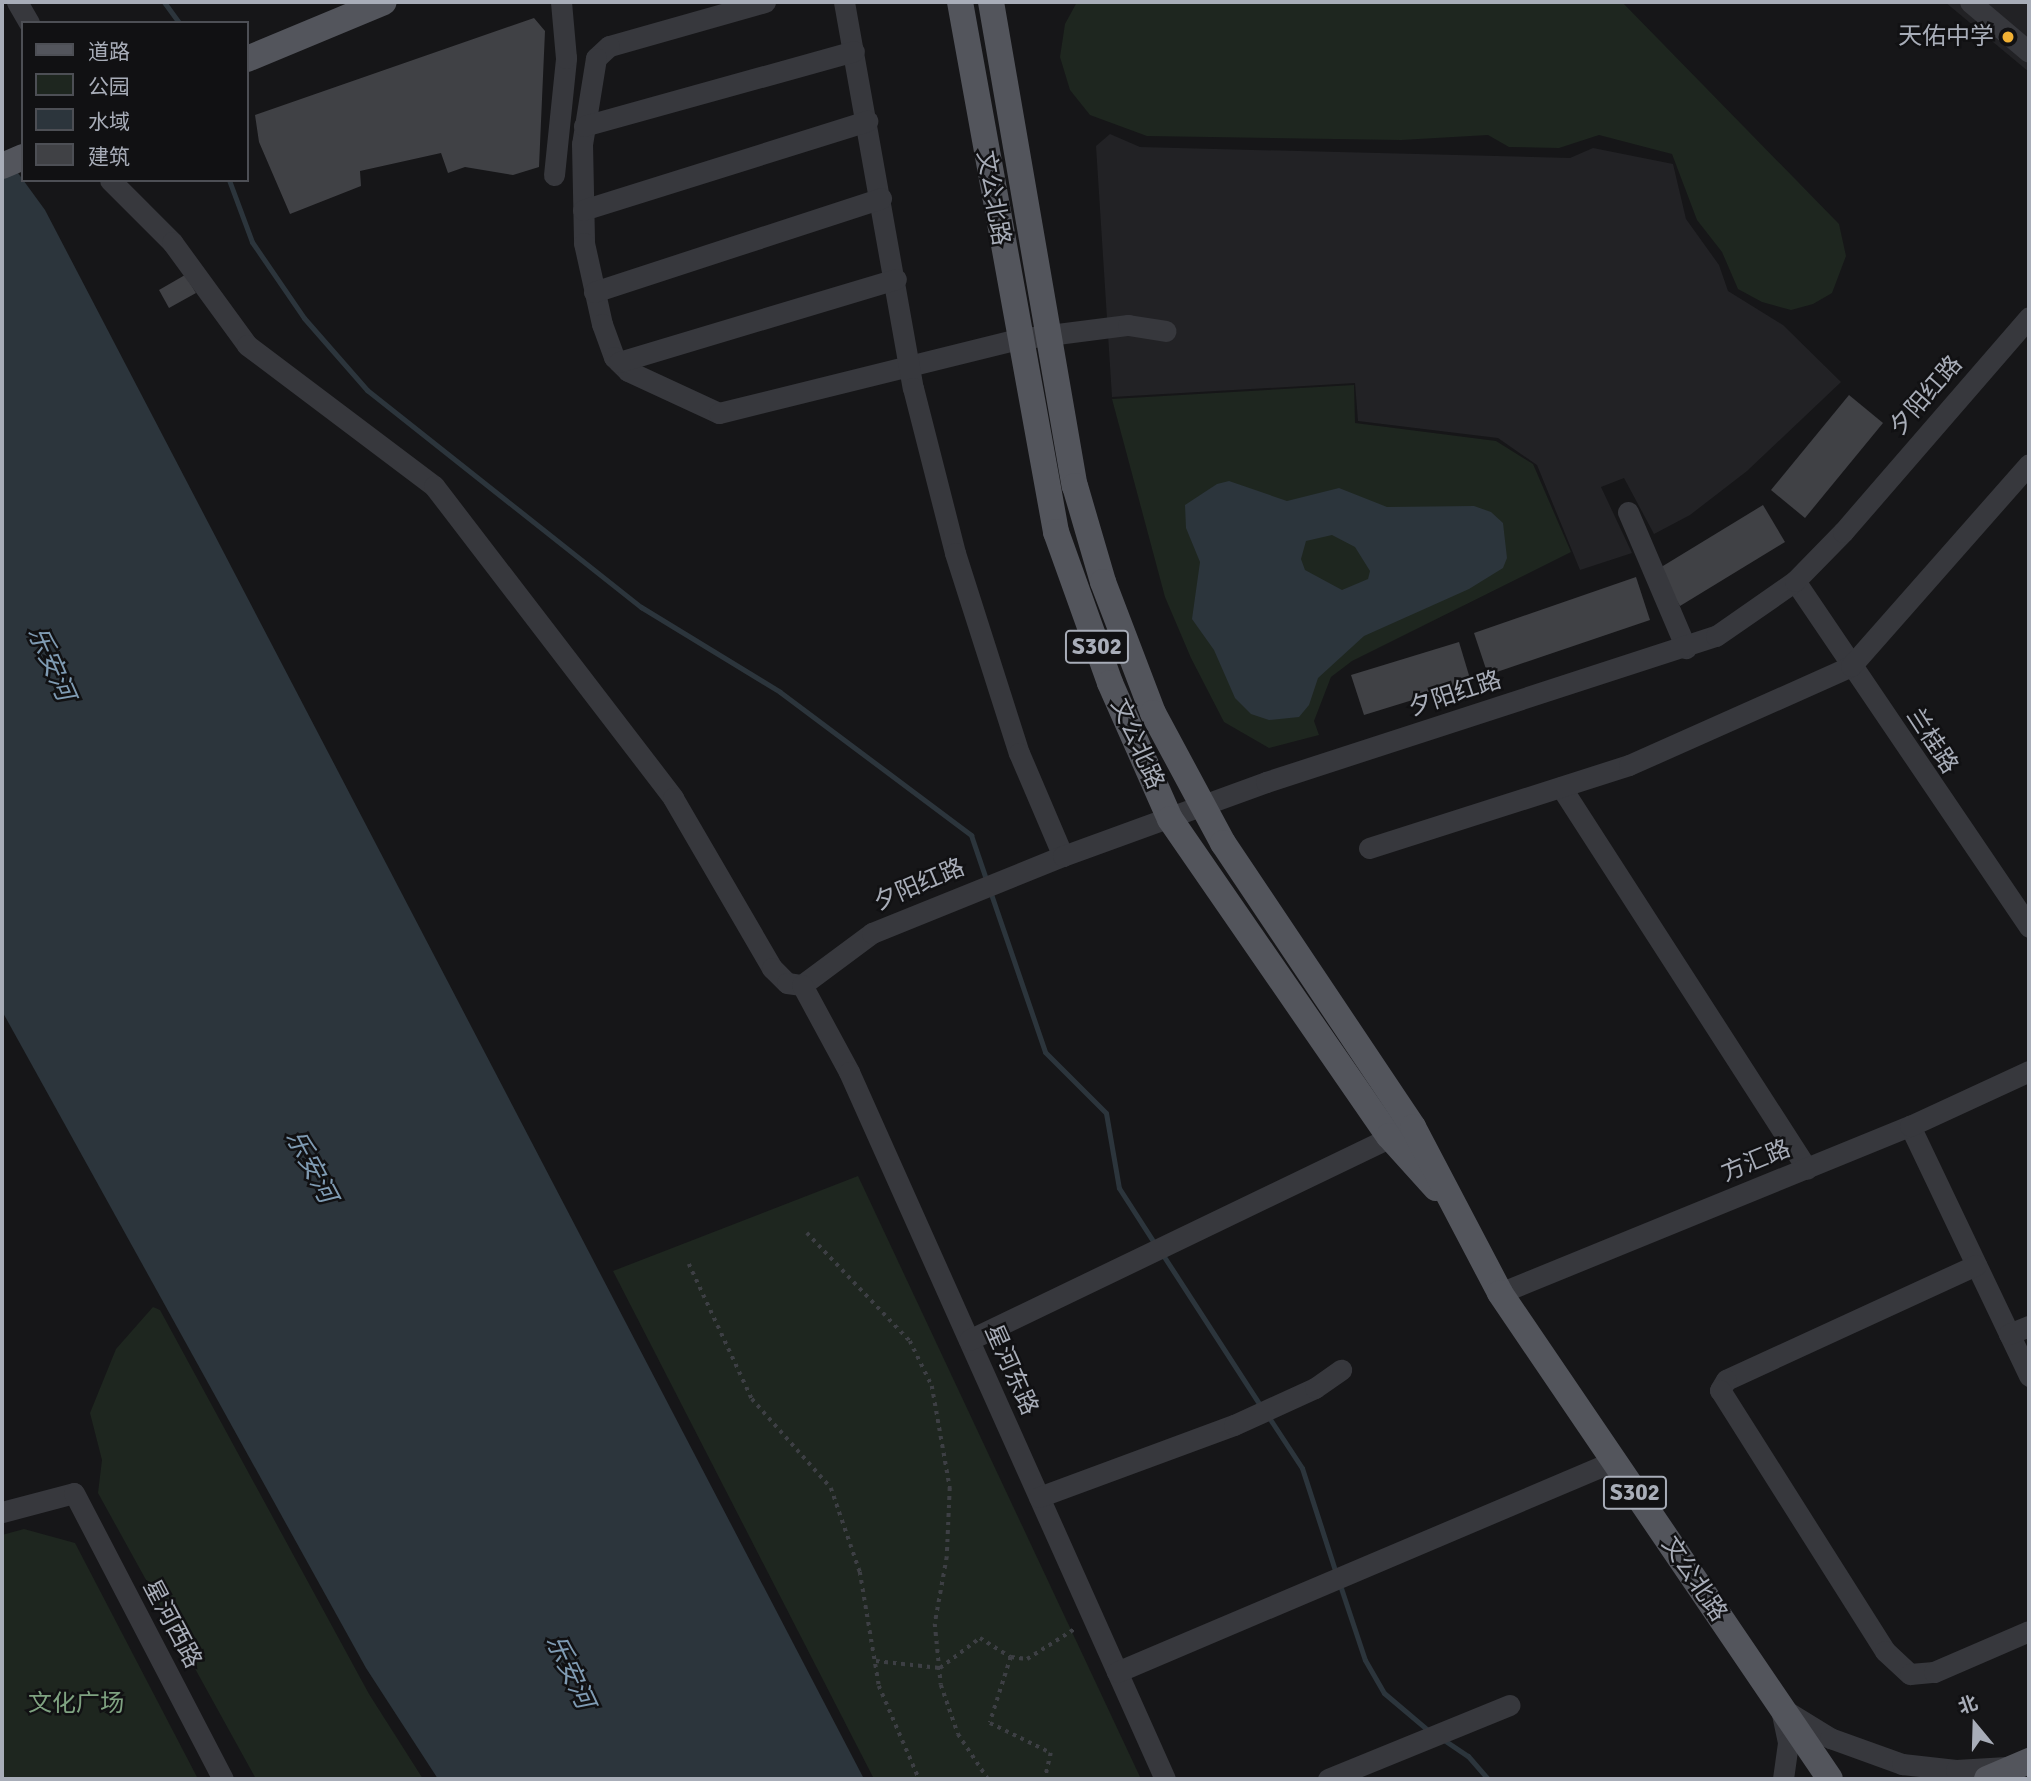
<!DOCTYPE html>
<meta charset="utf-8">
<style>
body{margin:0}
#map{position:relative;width:2031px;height:1781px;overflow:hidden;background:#161618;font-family:Signika,"Noto Sans SC",sans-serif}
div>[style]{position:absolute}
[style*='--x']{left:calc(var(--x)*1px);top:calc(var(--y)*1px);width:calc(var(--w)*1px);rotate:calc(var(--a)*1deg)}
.built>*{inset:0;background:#222225}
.green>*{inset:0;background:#1e261f}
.water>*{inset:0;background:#2c353c}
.stream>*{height:5px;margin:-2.5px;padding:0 2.5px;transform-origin:2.5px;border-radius:2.5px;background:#2c353c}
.building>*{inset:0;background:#404145}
.path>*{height:3.5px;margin-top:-1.75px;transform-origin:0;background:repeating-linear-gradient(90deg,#3d3f44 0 3.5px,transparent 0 8.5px)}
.minor>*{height:21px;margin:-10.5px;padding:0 10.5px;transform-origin:10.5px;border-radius:10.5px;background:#37383d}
.major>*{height:26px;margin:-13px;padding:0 13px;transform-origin:13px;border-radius:13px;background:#53555c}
.dots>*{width:19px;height:19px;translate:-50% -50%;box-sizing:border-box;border:4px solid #111113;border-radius:50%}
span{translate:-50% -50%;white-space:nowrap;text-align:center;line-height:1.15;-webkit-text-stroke:5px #111113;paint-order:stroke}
.shield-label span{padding:2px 5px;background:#111113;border:2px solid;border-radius:5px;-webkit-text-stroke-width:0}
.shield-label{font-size:23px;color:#a8adb8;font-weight:700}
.poi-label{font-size:24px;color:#a8adb8}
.right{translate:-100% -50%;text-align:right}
.street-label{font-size:24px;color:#a8adb8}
.park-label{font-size:24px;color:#7fa381}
.water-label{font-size:26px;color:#7f9bb3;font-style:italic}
.frame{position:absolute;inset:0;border:4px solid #a8adb8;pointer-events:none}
.legend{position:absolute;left:21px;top:21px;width:228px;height:161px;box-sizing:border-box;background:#111113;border:2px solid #4d4f55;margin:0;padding:9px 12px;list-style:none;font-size:21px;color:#a8adb8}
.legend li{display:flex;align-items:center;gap:14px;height:35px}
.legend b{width:35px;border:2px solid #4d4f55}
.north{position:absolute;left:1940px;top:1690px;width:70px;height:70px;-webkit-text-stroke:5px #111113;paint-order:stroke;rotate:341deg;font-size:19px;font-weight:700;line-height:28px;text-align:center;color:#a8adb8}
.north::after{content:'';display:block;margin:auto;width:24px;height:32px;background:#a8adb8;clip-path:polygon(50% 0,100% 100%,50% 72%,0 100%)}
</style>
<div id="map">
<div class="built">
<i style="clip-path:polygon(1945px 2px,2029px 2px,2029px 72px)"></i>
<i style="clip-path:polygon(1110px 134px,1140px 147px,1570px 158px,1593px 148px,1673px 164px,1686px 219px,1719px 265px,1728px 291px,1783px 325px,1841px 382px,1747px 471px,1690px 515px,1654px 534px,1624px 478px,1601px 487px,1632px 553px,1580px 570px,1537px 465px,1498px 438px,1358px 421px,1355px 383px,1112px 397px,1096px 146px)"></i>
</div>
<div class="green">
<i style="clip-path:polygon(1077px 2px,1622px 2px,1839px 224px,1846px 256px,1832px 293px,1813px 304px,1791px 310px,1762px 302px,1738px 289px,1722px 252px,1697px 220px,1672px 154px,1599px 135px,1559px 148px,1509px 147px,1488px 135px,1401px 140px,1147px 136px,1090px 115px,1070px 90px,1060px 57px,1065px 24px)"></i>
<i style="clip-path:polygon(1354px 385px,1355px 423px,1496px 441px,1533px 464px,1571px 552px,1352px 661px,1331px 677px,1314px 721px,1319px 735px,1269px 748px,1224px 722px,1191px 658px,1165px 597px,1112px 399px)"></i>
<i style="clip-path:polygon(858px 1176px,1141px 1779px,874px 1779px,613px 1271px)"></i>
<i style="clip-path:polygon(153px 1307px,160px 1310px,369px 1694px,423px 1779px,256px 1779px,98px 1493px,102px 1460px,90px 1413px,116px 1349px)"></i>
<i style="clip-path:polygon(24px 1529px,75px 1543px,198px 1779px,2px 1779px,2px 1535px)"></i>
</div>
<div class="water">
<i style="clip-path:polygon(2px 151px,45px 210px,864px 1779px,438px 1779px,366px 1668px,2px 1011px)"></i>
<i style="clip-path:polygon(evenodd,1229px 481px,1287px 501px,1339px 488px,1387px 507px,1474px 506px,1491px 512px,1503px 523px,1507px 558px,1503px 568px,1469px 589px,1364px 636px,1318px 678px,1309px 705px,1299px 717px,1269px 720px,1251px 714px,1235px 698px,1214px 650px,1192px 619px,1200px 562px,1186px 528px,1185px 505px,1217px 484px,1229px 481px,1332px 535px,1355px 547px,1370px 571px,1368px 579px,1342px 590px,1305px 570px,1301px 559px,1306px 541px,1332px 535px)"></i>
</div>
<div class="stream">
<i style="--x:164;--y:2;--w:26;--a:54"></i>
<i style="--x:229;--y:180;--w:66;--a:69.6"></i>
<i style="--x:252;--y:242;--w:92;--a:55.6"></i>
<i style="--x:304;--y:318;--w:96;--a:48.8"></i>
<i style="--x:367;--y:390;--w:350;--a:38.4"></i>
<i style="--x:641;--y:607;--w:163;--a:31.4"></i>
<i style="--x:780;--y:692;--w:239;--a:36.8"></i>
<i style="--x:971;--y:835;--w:50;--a:71.2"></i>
<i style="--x:990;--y:891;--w:170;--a:71.1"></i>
<i style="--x:1045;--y:1052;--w:86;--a:45"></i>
<i style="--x:1106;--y:1113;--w:76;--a:80.2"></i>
<i style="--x:1119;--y:1188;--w:67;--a:57.3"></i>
<i style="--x:1161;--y:1252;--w:186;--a:57.1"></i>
<i style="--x:1268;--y:1416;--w:62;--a:56.8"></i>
<i style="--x:1302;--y:1468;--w:110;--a:72.1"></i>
<i style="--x:1339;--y:1582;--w:82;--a:71.6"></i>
<i style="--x:1365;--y:1660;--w:38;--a:60"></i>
<i style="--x:1384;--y:1693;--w:59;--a:40.2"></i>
<i style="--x:1441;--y:1738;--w:32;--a:34"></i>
<i style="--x:1468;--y:1756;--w:30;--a:49"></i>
</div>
<div class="building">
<i style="clip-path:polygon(534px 18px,545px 31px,539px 167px,513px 175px,465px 167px,448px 173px,441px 153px,360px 171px,361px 186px,290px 214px,259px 142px,255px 115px)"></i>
<i style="clip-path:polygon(185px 275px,196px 293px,169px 308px,159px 290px)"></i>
<i style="clip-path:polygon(1849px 395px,1883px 423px,1805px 518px,1771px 490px)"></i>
<i style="clip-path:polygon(1763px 505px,1785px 542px,1680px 606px,1658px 569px)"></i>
<i style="clip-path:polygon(1636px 577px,1650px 620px,1488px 675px,1474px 633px)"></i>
<i style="clip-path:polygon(1459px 642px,1471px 682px,1364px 715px,1351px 675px)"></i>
</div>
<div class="path">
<i style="--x:807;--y:1233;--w:149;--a:46.4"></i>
<i style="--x:910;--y:1341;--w:50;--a:63.9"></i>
<i style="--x:932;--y:1386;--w:104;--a:80"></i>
<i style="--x:950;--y:1488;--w:69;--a:92.5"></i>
<i style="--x:947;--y:1557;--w:68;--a:100.2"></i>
<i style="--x:935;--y:1624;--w:61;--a:84.4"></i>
<i style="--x:941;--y:1685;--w:52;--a:70.9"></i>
<i style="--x:958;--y:1734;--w:54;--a:56.3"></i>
<i style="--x:689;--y:1264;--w:149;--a:65"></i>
<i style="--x:752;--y:1399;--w:119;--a:48.4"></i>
<i style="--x:831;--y:1488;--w:89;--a:71"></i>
<i style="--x:860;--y:1572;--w:116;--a:80.5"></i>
<i style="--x:879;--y:1686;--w:101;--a:66.7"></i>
<i style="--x:1011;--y:1657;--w:69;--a:107.7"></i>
<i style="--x:990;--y:1723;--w:68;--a:26.2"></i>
<i style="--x:1051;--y:1753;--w:27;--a:103"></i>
<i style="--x:876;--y:1661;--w:64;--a:6.2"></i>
<i style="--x:940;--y:1668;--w:50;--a:-36.9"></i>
<i style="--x:980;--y:1638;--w:36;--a:32"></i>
<i style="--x:1011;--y:1657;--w:16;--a:7"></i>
<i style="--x:1027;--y:1659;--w:58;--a:-32.3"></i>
</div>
<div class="minor">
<i style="--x:17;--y:2;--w:24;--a:60"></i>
<i style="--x:765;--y:2;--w:162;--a:164.2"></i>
<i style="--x:609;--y:46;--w:18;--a:137"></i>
<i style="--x:596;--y:58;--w:87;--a:99.2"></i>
<i style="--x:582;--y:144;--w:99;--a:88.8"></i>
<i style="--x:584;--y:243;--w:83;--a:77.5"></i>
<i style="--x:602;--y:324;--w:35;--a:70"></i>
<i style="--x:614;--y:357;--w:20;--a:45"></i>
<i style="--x:628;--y:371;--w:100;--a:24.8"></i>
<i style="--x:719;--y:413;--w:308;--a:-13.9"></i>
<i style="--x:1018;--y:339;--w:111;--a:-7.3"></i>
<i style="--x:1128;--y:325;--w:38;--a:9"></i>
<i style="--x:844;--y:2;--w:392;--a:79.9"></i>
<i style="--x:913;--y:388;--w:170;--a:75.7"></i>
<i style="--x:955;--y:553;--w:210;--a:72.3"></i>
<i style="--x:1019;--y:753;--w:112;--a:66.9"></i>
<i style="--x:1970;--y:2;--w:77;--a:40.3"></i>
<i style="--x:584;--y:126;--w:280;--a:-15.5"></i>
<i style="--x:554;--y:175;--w:118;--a:-84.1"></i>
<i style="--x:566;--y:58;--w:56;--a:-95.1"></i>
<i style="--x:110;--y:180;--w:88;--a:45"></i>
<i style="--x:172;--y:242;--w:127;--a:53.9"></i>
<i style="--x:247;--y:345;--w:234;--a:37"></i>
<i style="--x:434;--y:486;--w:393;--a:52.5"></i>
<i style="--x:673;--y:798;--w:197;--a:59.8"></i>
<i style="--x:772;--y:968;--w:21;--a:45"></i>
<i style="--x:787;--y:983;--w:15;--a:8"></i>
<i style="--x:583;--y:210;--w:298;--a:-17.4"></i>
<i style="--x:594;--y:292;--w:302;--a:-18.1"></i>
<i style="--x:619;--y:362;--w:289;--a:-16.7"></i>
<i style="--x:1628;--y:512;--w:148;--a:66.9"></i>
<i style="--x:1795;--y:581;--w:418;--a:55.9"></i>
<i style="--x:1561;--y:787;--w:454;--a:57.2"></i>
<i style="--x:1369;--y:848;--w:273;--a:-17.7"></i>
<i style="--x:1629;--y:765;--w:243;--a:-24"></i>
<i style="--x:1851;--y:666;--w:269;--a:-48.6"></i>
<i style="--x:802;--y:985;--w:87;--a:-36.6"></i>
<i style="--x:872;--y:933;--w:206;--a:-22"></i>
<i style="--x:1063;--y:856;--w:216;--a:-20"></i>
<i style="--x:1266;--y:782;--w:473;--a:-18"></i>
<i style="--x:1716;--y:636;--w:96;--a:-34.8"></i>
<i style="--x:1795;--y:581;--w:69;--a:-45.6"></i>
<i style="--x:1843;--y:532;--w:284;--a:-49.1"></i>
<i style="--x:802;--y:985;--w:99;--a:61.6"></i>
<i style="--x:849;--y:1072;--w:774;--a:65.92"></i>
<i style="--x:1910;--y:1126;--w:277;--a:64.5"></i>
<i style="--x:1976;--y:1265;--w:275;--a:155.3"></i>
<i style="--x:1726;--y:1380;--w:12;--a:121"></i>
<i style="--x:1720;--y:1390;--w:309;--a:57.7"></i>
<i style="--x:1885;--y:1651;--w:34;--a:43"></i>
<i style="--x:1910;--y:1674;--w:24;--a:-5"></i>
<i style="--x:1934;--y:1672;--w:103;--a:-23.3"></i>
<i style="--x:1500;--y:1293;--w:443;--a:-22.2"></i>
<i style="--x:1910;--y:1126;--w:131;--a:-24.8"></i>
<i style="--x:2009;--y:1334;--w:22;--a:-22"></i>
<i style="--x:969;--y:1340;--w:479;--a:-25.7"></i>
<i style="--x:1039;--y:1497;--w:208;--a:-20.3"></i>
<i style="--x:1234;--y:1425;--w:89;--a:-24.6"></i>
<i style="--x:1315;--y:1388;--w:32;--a:-35"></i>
<i style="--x:2;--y:1512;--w:74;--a:-14.8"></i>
<i style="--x:74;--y:1493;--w:322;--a:62.5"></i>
<i style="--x:1117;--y:1672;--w:540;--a:-23"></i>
<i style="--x:1786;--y:1711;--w:52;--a:31.5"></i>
<i style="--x:1830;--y:1738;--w:77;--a:19.9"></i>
<i style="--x:1902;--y:1764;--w:54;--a:6.3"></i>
<i style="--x:1956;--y:1770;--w:51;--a:-3.4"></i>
<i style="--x:1782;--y:1714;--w:30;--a:78"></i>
<i style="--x:1788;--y:1743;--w:36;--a:98"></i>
<i style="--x:1328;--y:1779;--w:196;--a:-22.2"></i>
</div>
<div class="major">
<i style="--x:960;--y:2;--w:539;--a:79.73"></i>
<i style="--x:1056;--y:532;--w:160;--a:70.3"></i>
<i style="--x:1110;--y:683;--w:149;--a:66.2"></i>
<i style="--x:1170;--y:819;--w:385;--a:55.4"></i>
<i style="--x:1389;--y:1136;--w:70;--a:47.9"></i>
<i style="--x:991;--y:2;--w:491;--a:80.2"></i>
<i style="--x:1075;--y:486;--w:100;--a:73.7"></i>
<i style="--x:1103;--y:582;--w:140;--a:69.1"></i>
<i style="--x:1153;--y:713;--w:148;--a:61.7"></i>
<i style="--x:1223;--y:843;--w:342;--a:56.2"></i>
<i style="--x:1413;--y:1127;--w:187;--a:62.3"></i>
<i style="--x:1500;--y:1293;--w:587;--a:55.82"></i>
<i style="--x:247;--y:59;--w:148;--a:-22.6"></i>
<i style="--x:2;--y:166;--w:23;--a:-23"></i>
<i style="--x:1987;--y:1779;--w:46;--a:-23.2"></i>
</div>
<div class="dots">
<i style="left:2008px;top:37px;background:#f2b134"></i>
</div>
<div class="shield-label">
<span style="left:1097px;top:647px">S302</span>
<span style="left:1635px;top:1493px">S302</span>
</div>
<div class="poi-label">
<span class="right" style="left:1994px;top:37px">天佑中学</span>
</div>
<div class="street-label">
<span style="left:993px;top:198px;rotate:80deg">文公北路</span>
<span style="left:1926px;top:396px;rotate:-49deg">夕阳红路</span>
<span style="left:1455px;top:694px;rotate:-18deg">夕阳红路</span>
<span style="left:1932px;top:741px;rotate:57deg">兰桂路</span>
<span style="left:1137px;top:744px;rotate:66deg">文公北路</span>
<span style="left:919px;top:885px;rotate:-23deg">夕阳红路</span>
<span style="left:1756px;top:1161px;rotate:-22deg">方汇路</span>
<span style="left:1011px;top:1370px;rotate:66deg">星河东路</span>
<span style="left:1694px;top:1579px;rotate:56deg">文公北路</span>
<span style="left:172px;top:1624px;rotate:62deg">星河西路</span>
</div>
<div class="park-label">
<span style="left:76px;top:1704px">文化广场</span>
</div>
<div class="water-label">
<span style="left:50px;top:664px;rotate:66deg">乐安河</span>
<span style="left:310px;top:1167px;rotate:62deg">乐安河</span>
<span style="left:569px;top:1672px;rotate:65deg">乐安河</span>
</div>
<div class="frame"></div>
<ul class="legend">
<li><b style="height:9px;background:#53555c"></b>道路</li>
<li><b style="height:19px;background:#1e261f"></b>公园</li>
<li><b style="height:19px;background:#2c353c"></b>水域</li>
<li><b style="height:19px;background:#404145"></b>建筑</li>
</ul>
<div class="north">北</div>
</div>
